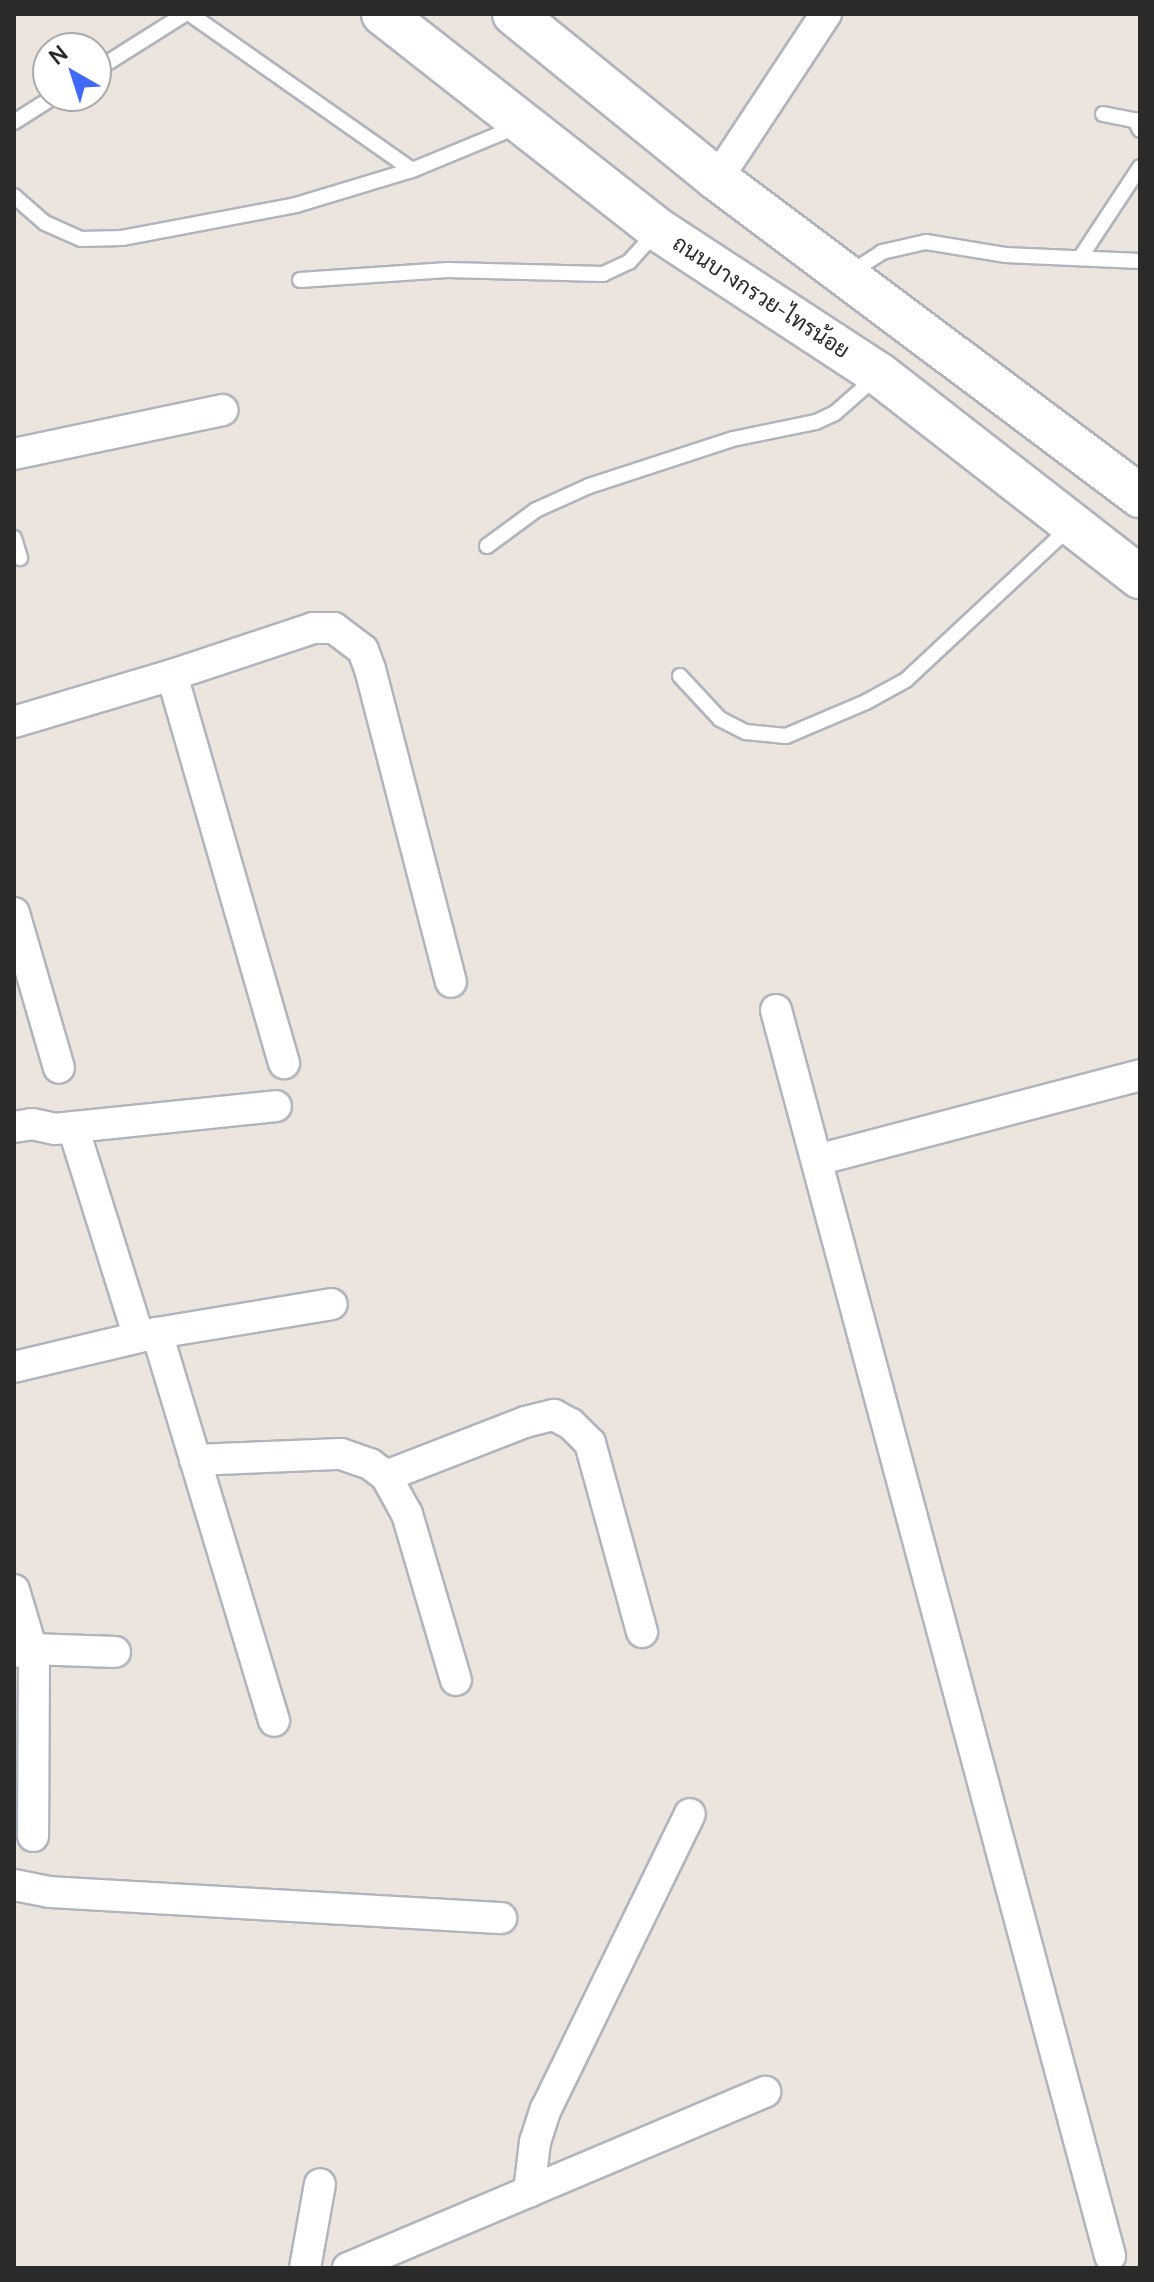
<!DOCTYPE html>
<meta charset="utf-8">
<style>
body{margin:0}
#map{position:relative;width:1154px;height:2282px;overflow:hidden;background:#ece5dd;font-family:Manrope,Sarabun,sans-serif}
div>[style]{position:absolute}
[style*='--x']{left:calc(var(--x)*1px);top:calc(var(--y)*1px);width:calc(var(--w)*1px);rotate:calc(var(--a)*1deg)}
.roads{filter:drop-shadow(2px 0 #b0b4be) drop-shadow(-2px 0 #b0b4be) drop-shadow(0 2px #b0b4be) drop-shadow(0 -2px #b0b4be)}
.service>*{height:14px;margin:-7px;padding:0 7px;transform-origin:7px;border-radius:7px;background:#fff}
.minor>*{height:30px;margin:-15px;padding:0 15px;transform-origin:15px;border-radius:15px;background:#fff}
.secondary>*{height:42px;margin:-21px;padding:0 21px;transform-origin:21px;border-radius:21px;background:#fff}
span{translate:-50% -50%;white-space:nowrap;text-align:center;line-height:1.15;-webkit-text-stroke:6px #fff;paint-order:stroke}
.street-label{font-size:22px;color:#2a2a2a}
.frame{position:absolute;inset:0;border:16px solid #2a2a2a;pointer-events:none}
.north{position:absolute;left:32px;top:32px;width:80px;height:80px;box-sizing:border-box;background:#fff;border:2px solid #aaa;border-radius:50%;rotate:321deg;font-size:22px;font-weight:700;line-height:32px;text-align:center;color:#2a2a2a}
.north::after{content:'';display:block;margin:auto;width:28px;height:36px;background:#406af5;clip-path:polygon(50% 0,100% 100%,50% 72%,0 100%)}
</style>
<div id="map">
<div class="roads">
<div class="service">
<i style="--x:190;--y:14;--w:271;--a:35.1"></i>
<i style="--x:96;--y:70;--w:105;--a:-32.2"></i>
<i style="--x:1103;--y:114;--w:33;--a:11"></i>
<i style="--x:1135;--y:120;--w:11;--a:63"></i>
<i style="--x:14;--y:122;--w:49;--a:-32.4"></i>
<i style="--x:14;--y:196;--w:41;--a:41.1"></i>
<i style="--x:45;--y:223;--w:39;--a:24"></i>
<i style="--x:81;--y:239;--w:41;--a:-1.4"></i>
<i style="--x:122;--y:238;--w:177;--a:-10.7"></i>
<i style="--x:296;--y:205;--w:121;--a:-16.8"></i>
<i style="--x:412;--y:170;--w:116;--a:-22.4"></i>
<i style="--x:1080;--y:258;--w:109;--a:-56.6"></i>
<i style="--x:850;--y:273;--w:38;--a:-33"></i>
<i style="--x:882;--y:252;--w:45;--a:-12.8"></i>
<i style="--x:926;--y:242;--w:80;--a:9.3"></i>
<i style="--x:1005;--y:255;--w:135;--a:2.5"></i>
<i style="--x:300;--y:280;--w:148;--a:-3.9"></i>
<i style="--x:448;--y:270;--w:155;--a:1.5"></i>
<i style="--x:603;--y:274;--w:29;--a:-25"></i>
<i style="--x:629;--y:262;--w:39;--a:-48"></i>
<i style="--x:14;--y:538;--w:21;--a:73"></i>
<i style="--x:487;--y:546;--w:61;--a:-36.3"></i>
<i style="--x:536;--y:510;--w:58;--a:-24.4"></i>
<i style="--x:589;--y:486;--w:151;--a:-18.1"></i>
<i style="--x:733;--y:439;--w:85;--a:-11.6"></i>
<i style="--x:816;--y:422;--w:21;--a:-25"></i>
<i style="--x:835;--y:413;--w:55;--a:-41.3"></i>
<i style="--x:680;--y:676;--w:59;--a:47.1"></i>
<i style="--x:720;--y:719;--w:29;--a:27"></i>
<i style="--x:746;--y:732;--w:40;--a:5.7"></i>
<i style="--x:786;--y:736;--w:87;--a:-23"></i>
<i style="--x:866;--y:702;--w:46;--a:-28.8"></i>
<i style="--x:906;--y:680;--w:223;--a:-43"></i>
</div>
<div class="minor">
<i style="--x:717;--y:179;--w:198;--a:-56.6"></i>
<i style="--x:14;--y:454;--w:213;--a:-11.9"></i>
<i style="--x:172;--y:675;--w:404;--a:73.9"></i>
<i style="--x:14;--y:722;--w:165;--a:-16.6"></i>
<i style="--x:172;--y:675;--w:149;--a:-18.4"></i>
<i style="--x:313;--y:628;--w:21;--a:0"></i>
<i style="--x:334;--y:628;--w:36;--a:37"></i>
<i style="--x:363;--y:650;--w:20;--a:70"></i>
<i style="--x:370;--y:669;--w:323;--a:75.5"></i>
<i style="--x:14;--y:913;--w:161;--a:73.8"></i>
<i style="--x:776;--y:1010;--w:1290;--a:74.99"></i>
<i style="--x:14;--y:1127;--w:18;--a:-9"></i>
<i style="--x:32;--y:1124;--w:24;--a:12"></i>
<i style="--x:55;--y:1129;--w:222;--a:-5.9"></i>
<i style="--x:73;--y:1127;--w:220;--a:72.6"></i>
<i style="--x:817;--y:1160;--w:334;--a:-14.7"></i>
<i style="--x:157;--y:1333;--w:405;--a:73.2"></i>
<i style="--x:14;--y:1367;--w:147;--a:-13.4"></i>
<i style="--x:157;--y:1333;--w:177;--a:-9.4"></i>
<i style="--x:195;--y:1460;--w:146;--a:-2.4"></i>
<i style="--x:341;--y:1454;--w:31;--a:19"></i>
<i style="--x:370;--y:1464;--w:20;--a:37"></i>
<i style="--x:386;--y:1476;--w:43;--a:61.1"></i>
<i style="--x:407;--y:1514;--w:173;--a:73.6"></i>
<i style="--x:386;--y:1476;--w:149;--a:-21.2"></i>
<i style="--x:525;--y:1422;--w:30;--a:-14"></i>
<i style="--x:554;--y:1415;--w:19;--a:28"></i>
<i style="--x:571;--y:1424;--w:27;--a:45"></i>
<i style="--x:590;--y:1443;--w:196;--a:74.6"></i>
<i style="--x:14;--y:1590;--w:70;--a:73.4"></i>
<i style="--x:34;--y:1657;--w:179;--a:90.3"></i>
<i style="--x:14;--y:1652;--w:17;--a:-10"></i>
<i style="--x:31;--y:1649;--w:84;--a:2"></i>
<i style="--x:14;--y:1885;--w:36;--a:11"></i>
<i style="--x:49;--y:1892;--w:453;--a:3.3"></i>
<i style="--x:529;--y:2192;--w:50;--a:-83.2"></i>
<i style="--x:535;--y:2142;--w:35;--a:-72"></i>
<i style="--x:546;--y:2109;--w:328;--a:-64"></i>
<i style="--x:305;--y:2268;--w:85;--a:-79.9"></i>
<i style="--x:348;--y:2268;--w:453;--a:-22.9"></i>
</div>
<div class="secondary">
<i style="--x:383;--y:14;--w:348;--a:38.1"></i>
<i style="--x:657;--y:229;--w:265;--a:33.2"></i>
<i style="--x:879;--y:374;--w:331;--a:37.9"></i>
<i style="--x:514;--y:14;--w:262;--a:39.1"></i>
<i style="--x:717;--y:179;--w:529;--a:36.85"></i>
</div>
</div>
<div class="street-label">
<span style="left:761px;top:297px;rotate:33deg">ถนนบางกรวย-ไทรน้อย</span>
</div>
<div class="frame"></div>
<div class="north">N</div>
</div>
